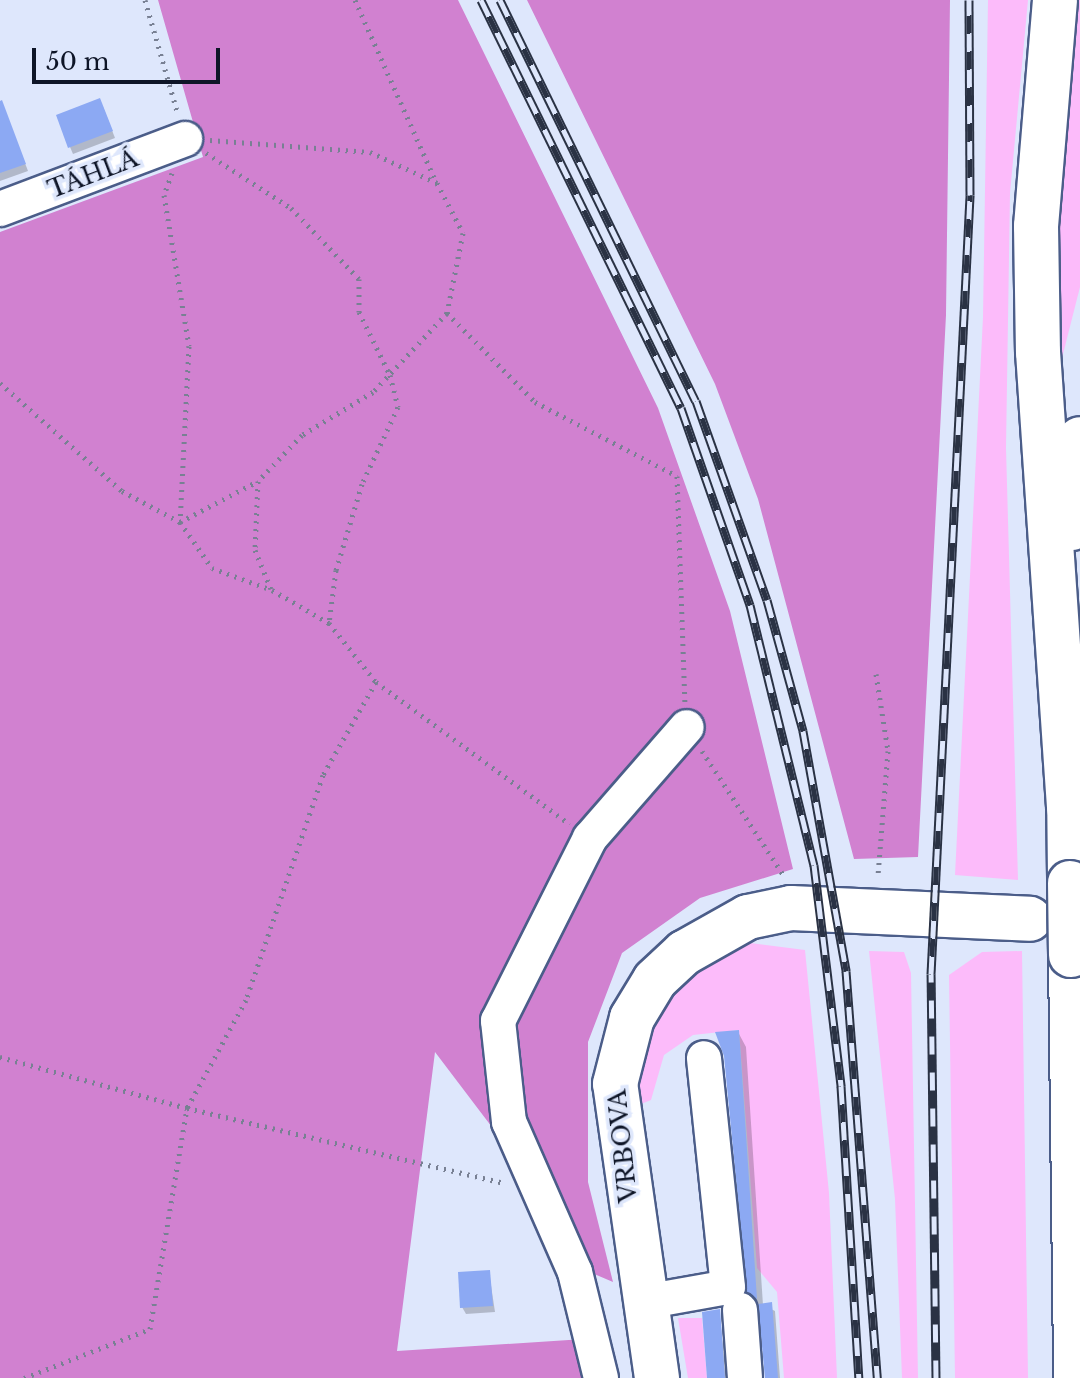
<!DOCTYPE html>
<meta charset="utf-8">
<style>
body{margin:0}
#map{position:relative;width:1080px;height:1378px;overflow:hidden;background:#dee7fc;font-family:"Libre Baskerville",serif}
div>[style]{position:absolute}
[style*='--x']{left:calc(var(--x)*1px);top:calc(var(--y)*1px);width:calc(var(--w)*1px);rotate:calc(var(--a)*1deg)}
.green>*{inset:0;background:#fcbbfa}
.forest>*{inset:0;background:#d181d0}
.shadow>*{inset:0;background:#0003}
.building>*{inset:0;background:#8ca9f3}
.path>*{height:5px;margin-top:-2.5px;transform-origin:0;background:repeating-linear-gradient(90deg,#788093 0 2px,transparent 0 8px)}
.roads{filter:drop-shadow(2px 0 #4b5d89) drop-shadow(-2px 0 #4b5d89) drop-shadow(0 2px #4b5d89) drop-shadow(0 -2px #4b5d89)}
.minor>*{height:34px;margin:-17px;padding:0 17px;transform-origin:17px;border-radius:17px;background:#fff}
.major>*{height:44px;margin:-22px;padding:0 22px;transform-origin:22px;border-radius:22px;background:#fff}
.highway>*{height:44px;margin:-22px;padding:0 22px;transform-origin:22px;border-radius:22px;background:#fff}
.rail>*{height:9px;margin-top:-4.5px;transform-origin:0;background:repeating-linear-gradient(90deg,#dee7fc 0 18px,#2a3244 0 36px);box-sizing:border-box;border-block:2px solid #2a3244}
.bridges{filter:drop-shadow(2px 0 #4b5d89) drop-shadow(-2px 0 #4b5d89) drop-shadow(0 2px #4b5d89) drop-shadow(0 -2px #4b5d89)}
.highway-bridge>*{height:44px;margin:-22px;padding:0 22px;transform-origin:22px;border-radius:22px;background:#fff}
span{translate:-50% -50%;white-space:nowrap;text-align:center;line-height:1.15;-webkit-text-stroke:7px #dee7fc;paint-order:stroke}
.street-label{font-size:24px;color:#0e1527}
.scale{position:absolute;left:32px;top:48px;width:188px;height:36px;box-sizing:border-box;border:4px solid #0e1527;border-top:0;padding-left:10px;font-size:24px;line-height:28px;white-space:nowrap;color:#0e1527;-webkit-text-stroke:6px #dee7fc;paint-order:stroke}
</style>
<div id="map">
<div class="green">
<i style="clip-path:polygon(988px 0,1028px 0,1010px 193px,1006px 448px,1018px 880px,955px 875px,983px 317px)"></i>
<i style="clip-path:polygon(1070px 0,1080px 0,1080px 287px,1062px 358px,1059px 175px)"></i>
<i style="clip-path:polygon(750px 943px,805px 950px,829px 1193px,837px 1378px,784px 1378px,777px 1292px,757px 1268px,739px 1030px,693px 1035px,664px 1055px,651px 1100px,636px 1106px,637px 1064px,659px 1011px,681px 979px)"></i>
<i style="clip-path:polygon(869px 951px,904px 952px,911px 973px,918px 1378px,902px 1378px,895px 1199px)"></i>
<i style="clip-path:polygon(1022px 951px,1028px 1378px,955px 1378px,949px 975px,982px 952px)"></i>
<i style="clip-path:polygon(678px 1318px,702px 1318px,707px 1378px,688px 1378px)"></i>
</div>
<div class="forest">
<i style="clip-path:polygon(158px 0,458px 0,658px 408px,730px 611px,793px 869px,700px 898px,622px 953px,588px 1042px,588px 1182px,613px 1282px,559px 1259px,504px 1143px,435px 1052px,397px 1351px,584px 1339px,592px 1378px,0 1378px,0 232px,203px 157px)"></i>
<i style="clip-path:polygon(527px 0,950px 0,946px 315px,918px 857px,854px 859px,758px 499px,715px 384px)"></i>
</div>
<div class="shadow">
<i style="clip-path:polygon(103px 107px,115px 138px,73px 154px,70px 147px)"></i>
<i style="clip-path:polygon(0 134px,15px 137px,28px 171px,0 181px)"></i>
<i style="clip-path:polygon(738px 1032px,746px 1047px,763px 1305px,775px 1311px,780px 1378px,767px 1378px,761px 1309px,749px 1291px)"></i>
<i style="clip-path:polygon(489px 1272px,495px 1312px,466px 1314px,462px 1307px)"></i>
<i style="clip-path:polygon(719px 1311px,727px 1378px,709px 1378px)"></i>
</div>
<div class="building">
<i style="clip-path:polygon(100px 98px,113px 131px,68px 148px,56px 115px)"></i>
<i style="clip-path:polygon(2px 100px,26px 164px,0 173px,0 101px)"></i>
<i style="clip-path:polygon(739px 1030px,757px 1299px,747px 1292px,724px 1056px,715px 1032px)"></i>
<i style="clip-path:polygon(490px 1270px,493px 1306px,460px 1308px,458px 1272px)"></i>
<i style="clip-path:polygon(772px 1302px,778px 1378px,765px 1378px,758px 1304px)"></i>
<i style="clip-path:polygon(720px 1309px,725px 1378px,707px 1378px,702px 1312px)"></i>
</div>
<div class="path">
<i style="--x:145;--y:0;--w:119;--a:73.9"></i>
<i style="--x:355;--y:0;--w:199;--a:66"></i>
<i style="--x:210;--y:140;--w:160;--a:4.3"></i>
<i style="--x:370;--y:152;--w:74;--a:24.8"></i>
<i style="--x:437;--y:183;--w:56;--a:62.5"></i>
<i style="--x:463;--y:233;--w:82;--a:101.3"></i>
<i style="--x:447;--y:313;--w:108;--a:133.1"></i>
<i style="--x:373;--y:392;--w:83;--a:148.8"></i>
<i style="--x:302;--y:435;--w:64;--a:133.7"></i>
<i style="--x:258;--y:481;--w:69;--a:92.5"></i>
<i style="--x:255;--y:550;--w:42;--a:67.7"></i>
<i style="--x:206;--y:153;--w:101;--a:32.9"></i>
<i style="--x:291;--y:208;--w:98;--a:46.2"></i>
<i style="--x:359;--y:279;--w:33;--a:90"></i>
<i style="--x:359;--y:312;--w:70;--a:63.8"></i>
<i style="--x:390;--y:375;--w:33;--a:76"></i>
<i style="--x:398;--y:407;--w:85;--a:115.1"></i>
<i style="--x:362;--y:484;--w:90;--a:106.8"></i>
<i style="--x:336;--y:570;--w:53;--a:97.5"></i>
<i style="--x:172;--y:173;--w:23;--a:110"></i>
<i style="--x:164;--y:195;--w:153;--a:80.6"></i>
<i style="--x:189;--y:346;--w:176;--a:92.9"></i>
<i style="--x:180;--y:522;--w:88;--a:-27.7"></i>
<i style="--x:447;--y:313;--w:125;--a:45.3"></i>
<i style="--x:535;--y:402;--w:160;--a:27.5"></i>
<i style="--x:677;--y:476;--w:226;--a:88"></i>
<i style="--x:0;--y:383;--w:163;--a:41.5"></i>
<i style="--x:122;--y:491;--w:66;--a:28.1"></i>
<i style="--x:180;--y:522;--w:56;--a:55.2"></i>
<i style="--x:212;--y:568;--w:64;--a:20.1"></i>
<i style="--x:272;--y:590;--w:66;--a:30.1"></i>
<i style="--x:329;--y:623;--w:75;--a:51.5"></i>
<i style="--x:376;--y:682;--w:107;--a:119.7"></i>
<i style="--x:323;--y:775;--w:238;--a:108.9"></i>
<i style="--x:246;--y:1000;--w:123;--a:118.6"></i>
<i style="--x:187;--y:1108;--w:194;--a:-164.7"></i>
<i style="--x:876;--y:674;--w:78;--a:81.1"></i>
<i style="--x:888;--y:751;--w:123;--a:94.6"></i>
<i style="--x:376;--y:682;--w:240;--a:36.3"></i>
<i style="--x:702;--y:751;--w:149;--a:56.7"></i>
<i style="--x:24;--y:1378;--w:135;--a:-21.3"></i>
<i style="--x:150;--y:1329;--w:224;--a:-80.5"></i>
<i style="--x:187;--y:1108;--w:326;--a:13.3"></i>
</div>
<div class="roads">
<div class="minor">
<i style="--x:0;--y:209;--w:198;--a:-20.7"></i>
<i style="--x:644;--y:1302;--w:85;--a:-10.1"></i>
<i style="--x:728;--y:1287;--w:230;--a:-96"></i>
<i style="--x:740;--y:1310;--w:68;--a:85.8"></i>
<i style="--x:601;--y:1378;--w:109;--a:-103.8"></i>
<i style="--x:575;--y:1272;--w:164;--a:-113.7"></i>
<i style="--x:509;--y:1122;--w:102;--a:-96.2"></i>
<i style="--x:498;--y:1021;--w:205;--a:-63.3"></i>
<i style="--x:590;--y:838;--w:147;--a:-48.9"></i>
</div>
<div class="major">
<i style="--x:657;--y:1378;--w:297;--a:-98.1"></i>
<i style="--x:615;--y:1084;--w:68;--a:-75.6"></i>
<i style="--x:632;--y:1018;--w:44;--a:-58.8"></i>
<i style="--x:655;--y:980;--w:40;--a:-43"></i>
<i style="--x:684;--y:953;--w:73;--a:-29.4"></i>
<i style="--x:748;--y:917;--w:44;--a:-11.8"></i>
<i style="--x:791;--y:908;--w:239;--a:2.6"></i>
</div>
<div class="highway">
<i style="--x:1055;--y:0;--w:227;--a:94.8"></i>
<i style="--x:1036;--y:226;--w:126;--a:89.1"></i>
<i style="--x:1038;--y:352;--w:458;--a:86.1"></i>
<i style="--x:1072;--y:528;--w:89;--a:-84.9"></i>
<i style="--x:1069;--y:781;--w:102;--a:89.4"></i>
<i style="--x:1071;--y:955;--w:423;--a:89.3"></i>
</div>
</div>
<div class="rail">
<i style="--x:481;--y:0;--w:454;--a:63.9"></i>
<i style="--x:681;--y:408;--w:209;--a:70.7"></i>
<i style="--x:750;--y:605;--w:268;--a:76.2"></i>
<i style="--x:814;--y:865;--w:223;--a:83"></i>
<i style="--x:841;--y:1086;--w:293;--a:86.5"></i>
<i style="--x:500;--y:0;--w:446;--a:64"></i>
<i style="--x:696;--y:401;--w:211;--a:70.4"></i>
<i style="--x:767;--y:600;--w:136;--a:74.6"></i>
<i style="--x:803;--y:731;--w:244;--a:79.8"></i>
<i style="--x:846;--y:971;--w:408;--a:85.6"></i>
<i style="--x:936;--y:1378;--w:404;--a:-90.7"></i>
<i style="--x:931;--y:974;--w:780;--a:-87.13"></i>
<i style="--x:970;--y:195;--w:195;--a:-90.3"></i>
</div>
<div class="bridges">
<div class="highway-bridge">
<i style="--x:1070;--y:883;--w:72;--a:89.2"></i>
</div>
</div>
<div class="street-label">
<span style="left:93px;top:174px;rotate:-21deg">TÁHLÁ</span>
<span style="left:623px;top:1146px;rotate:-96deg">VRBOVA</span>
</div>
<div class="scale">50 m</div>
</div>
